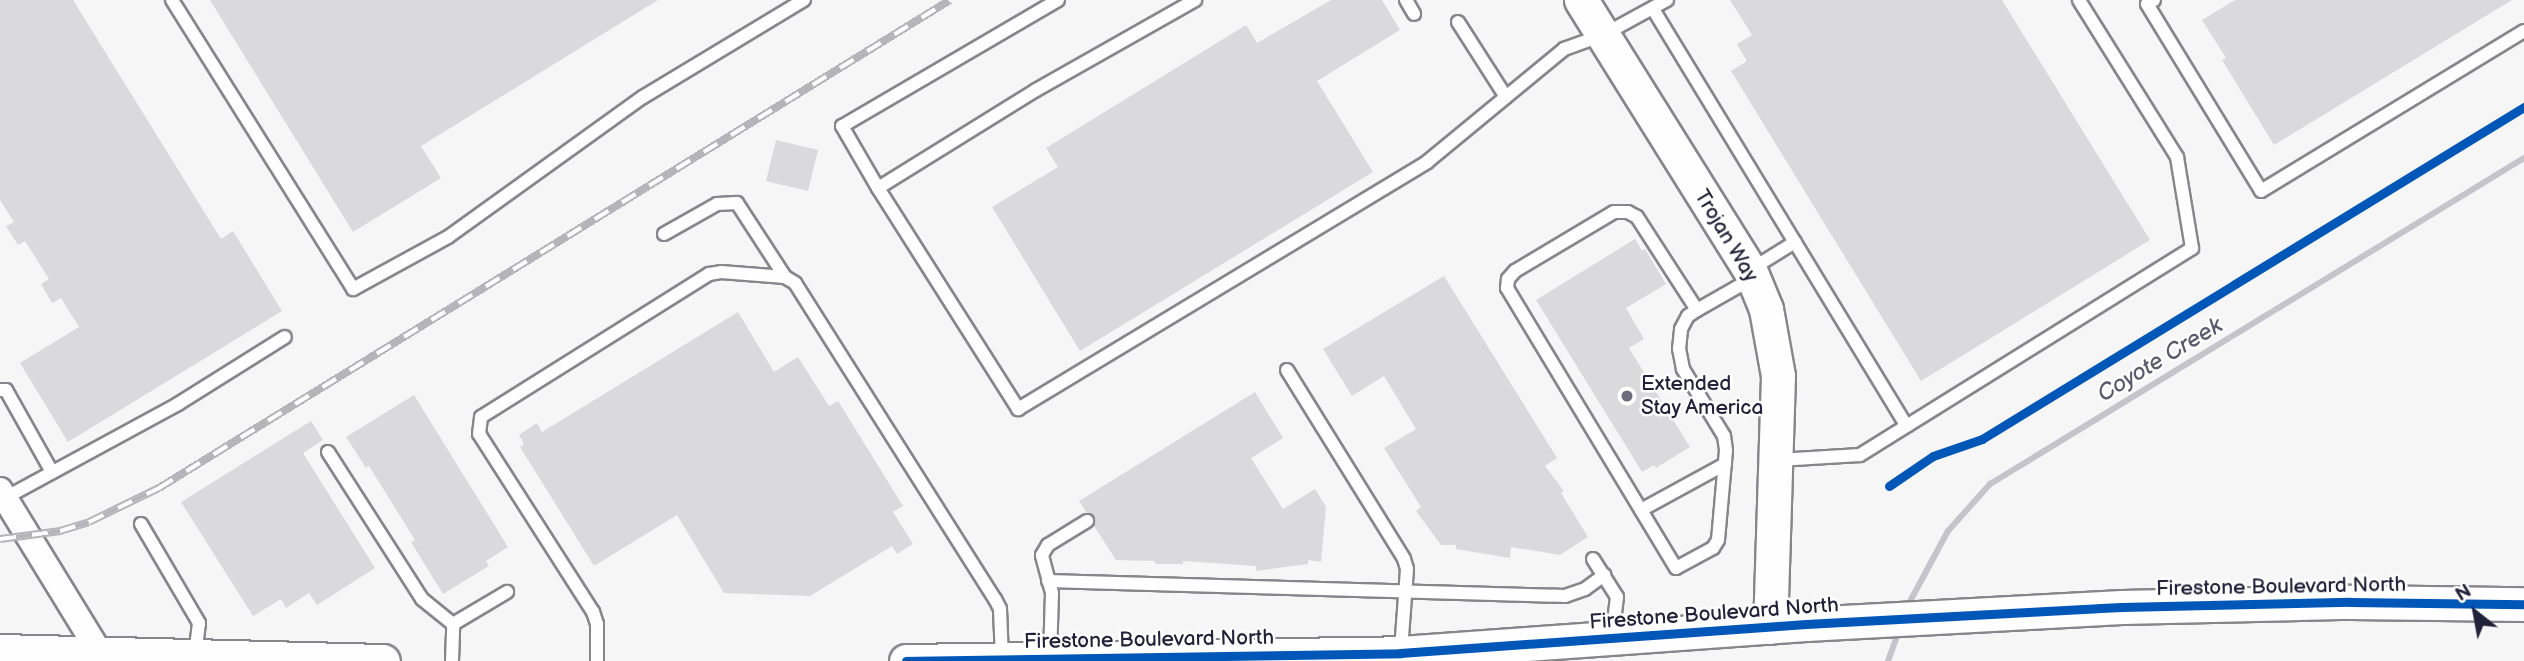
<!DOCTYPE html>
<style>
body{margin:0}
#map{position:relative;width:2524px;height:661px;overflow:hidden;background:#f6f6f7;font-family:"Balsamiq Sans",sans-serif}
div>[style]{position:absolute}
[style*='--x']{left:calc(var(--x)*1px);top:calc(var(--y)*1px);width:calc(var(--w)*1px);rotate:calc(var(--a)*1deg)}
.stream>*{height:6px;margin:-3px;padding:0 3px;transform-origin:3px;border-radius:3px;background:#c4c4ca}
.building>*{inset:0;background:#dadadd}
.roads{filter:drop-shadow(2px 0 #86868b) drop-shadow(-2px 0 #86868b) drop-shadow(0 2px #86868b) drop-shadow(0 -2px #86868b)}
.lane>*{height:12px;margin:-6px;padding:0 6px;transform-origin:6px;border-radius:6px;background:#fefefe}
.street>*{height:24px;margin:-12px;padding:0 12px;transform-origin:12px;border-radius:12px;background:#fefefe}
.secondary>*{height:33px;margin:-16.5px;padding:0 16.5px;transform-origin:16.5px;border-radius:16.5px;background:#fefefe}
.rail>*{height:8px;margin-top:-4px;transform-origin:0;background:repeating-linear-gradient(90deg,#fff 0 16px,#b5b5b9 0 32px);box-sizing:border-box;border-block:2px solid #b5b5b9}
.cycleway>*{height:9px;margin:-4.5px;padding:0 4.5px;transform-origin:4.5px;border-radius:4.5px;background:#0057b8}
.dots>*{width:19px;height:19px;translate:-50% -50%;box-sizing:border-box;border:4px solid #fff;border-radius:50%}
span{translate:-50% -50%;white-space:nowrap;text-align:center;line-height:1.15;-webkit-text-stroke:5px #fff;paint-order:stroke}
.street-label{font-size:21px;color:#22223b}
.poi-label{font-size:21px;color:#22223b}
.left{translate:0 -50%;text-align:left}
.water-label{font-size:23px;color:#5a5a6d;font-style:italic}
.north{position:absolute;left:2440px;top:577px;width:70px;height:70px;-webkit-text-stroke:5px #fff;paint-order:stroke;rotate:329deg;font-size:19px;font-weight:700;line-height:28px;text-align:center;color:#22223b}
.north::after{content:'';display:block;margin:auto;width:24px;height:32px;background:#22223b;clip-path:polygon(50% 0,100% 100%,50% 72%,0 100%)}
</style>
<div id="map">
<div class="stream">
<i style="--x:1907;--y:607;--w:86;--a:-61.7"></i>
<i style="--x:1948;--y:531;--w:63;--a:-48.2"></i>
<i style="--x:1990;--y:484;--w:626;--a:-31.4"></i>
<i style="--x:1888;--y:661;--w:33;--a:-70"></i>
</div>
<div class="building">
<i style="clip-path:polygon(0 0,73px 0,221px 239px,233px 231px,282px 311px,68px 442px,20px 363px,79px 327px,61px 298px,52px 303px,41px 284px,49px 279px,25px 241px,18px 245px,6px 226px,14px 222px,0 200px)"></i>
<i style="clip-path:polygon(210px 0,658px 0,421px 146px,441px 178px,353px 232px)"></i>
<i style="clip-path:polygon(1331px 0,1382px 0,1400px 30px,1317px 81px,1373px 172px,1080px 351px,992px 207px,1058px 167px,1046px 148px,1246px 25px,1257px 43px)"></i>
<i style="clip-path:polygon(1730px 0,2002px 0,2150px 240px,1921px 381px,1731px 71px,1747px 61px,1737px 44px,1752px 35px)"></i>
<i style="clip-path:polygon(2235px 0,2512px 0,2274px 145px,2222px 60px,2226px 58px,2202px 20px)"></i>
<i style="clip-path:polygon(776px 140px,818px 150px,808px 191px,766px 181px)"></i>
<i style="clip-path:polygon(1635px 239px,1642px 251px,1645px 249px,1666px 284px,1626px 308px,1644px 339px,1629px 348px,1690px 447px,1656px 468px,1654px 465px,1642px 472px,1536px 300px)"></i>
<i style="clip-path:polygon(1444px 276px,1557px 458px,1545px 466px,1564px 491px,1561px 493px,1588px 537px,1560px 555px,1511px 547px,1510px 558px,1456px 549px,1456px 545px,1441px 545px,1416px 511px,1421px 507px,1384px 448px,1416px 429px,1384px 376px,1352px 396px,1323px 349px)"></i>
<i style="clip-path:polygon(738px 312px,774px 372px,798px 357px,829px 406px,838px 401px,903px 506px,893px 512px,913px 544px,897px 554px,892px 546px,810px 596px,724px 593px,677px 515px,594px 566px,520px 447px,524px 444px,519px 435px,537px 423px,542px 432px)"></i>
<i style="clip-path:polygon(1255px 392px,1283px 438px,1251px 458px,1283px 509px,1315px 489px,1326px 507px,1321px 562px,1308px 560px,1308px 564px,1256px 571px,1256px 566px,1183px 561px,1183px 564px,1155px 564px,1155px 561px,1116px 560px,1094px 526px,1095px 517px,1086px 512px,1079px 501px)"></i>
<i style="clip-path:polygon(414px 395px,508px 547px,486px 561px,489px 566px,443px 594px,411px 542px,415px 540px,369px 466px,366px 468px,346px 437px)"></i>
<i style="clip-path:polygon(311px 421px,323px 440px,303px 453px,375px 568px,317px 605px,309px 593px,286px 608px,281px 599px,253px 616px,181px 502px)"></i>
</div>
<div class="roads">
<div class="lane">
<i style="--x:172;--y:0;--w:341;--a:57.9"></i>
<i style="--x:353;--y:289;--w:108;--a:-28.7"></i>
<i style="--x:448;--y:237;--w:240;--a:-35.7"></i>
<i style="--x:643;--y:97;--w:188;--a:-31.1"></i>
<i style="--x:1058;--y:0;--w:250;--a:149.7"></i>
<i style="--x:842;--y:126;--w:72;--a:59.9"></i>
<i style="--x:878;--y:188;--w:186;--a:-31.8"></i>
<i style="--x:1036;--y:90;--w:183;--a:-29.5"></i>
<i style="--x:1406;--y:0;--w:16;--a:60"></i>
<i style="--x:2154;--y:0;--w:8;--a:150"></i>
<i style="--x:2147;--y:4;--w:219;--a:58.6"></i>
<i style="--x:2261;--y:191;--w:308;--a:-31.3"></i>
<i style="--x:1653;--y:9;--w:488;--a:58.7"></i>
<i style="--x:1458;--y:22;--w:89;--a:57.4"></i>
<i style="--x:878;--y:188;--w:262;--a:57.6"></i>
<i style="--x:1018;--y:409;--w:478;--a:-31.1"></i>
<i style="--x:1427;--y:162;--w:178;--a:-39.5"></i>
<i style="--x:1564;--y:49;--w:41;--a:-19.7"></i>
<i style="--x:1603;--y:35;--w:73;--a:-28.7"></i>
<i style="--x:664;--y:234;--w:61;--a:-29.5"></i>
<i style="--x:717;--y:204;--w:20;--a:-3"></i>
<i style="--x:737;--y:203;--w:88;--a:57"></i>
<i style="--x:1750;--y:270;--w:53;--a:-31.9"></i>
<i style="--x:1697;--y:310;--w:111;--a:-122.8"></i>
<i style="--x:1637;--y:217;--w:10;--a:-151"></i>
<i style="--x:1628;--y:212;--w:14;--a:180"></i>
<i style="--x:1614;--y:212;--w:115;--a:149.2"></i>
<i style="--x:1515;--y:271;--w:11;--a:131"></i>
<i style="--x:1508;--y:279;--w:9;--a:96"></i>
<i style="--x:1507;--y:288;--w:327;--a:58.9"></i>
<i style="--x:1676;--y:568;--w:42;--a:-28.4"></i>
<i style="--x:1713;--y:548;--w:9;--a:-58"></i>
<i style="--x:1718;--y:540;--w:90;--a:-84.9"></i>
<i style="--x:1726;--y:450;--w:14;--a:-98"></i>
<i style="--x:1724;--y:436;--w:79;--a:-121.5"></i>
<i style="--x:1683;--y:369;--w:20;--a:-101"></i>
<i style="--x:1679;--y:349;--w:20;--a:-84"></i>
<i style="--x:1681;--y:329;--w:15;--a:-62"></i>
<i style="--x:1688;--y:316;--w:11;--a:-34"></i>
<i style="--x:1697;--y:310;--w:64;--a:-29.7"></i>
<i style="--x:1287;--y:370;--w:222;--a:58.2"></i>
<i style="--x:1404;--y:559;--w:10;--a:73"></i>
<i style="--x:1407;--y:569;--w:82;--a:94.2"></i>
<i style="--x:0;--y:390;--w:6;--a:0"></i>
<i style="--x:6;--y:390;--w:94;--a:60.7"></i>
<i style="--x:328;--y:452;--w:174;--a:57.4"></i>
<i style="--x:422;--y:599;--w:40;--a:39"></i>
<i style="--x:1778;--y:460;--w:82;--a:-3.5"></i>
<i style="--x:1860;--y:455;--w:391;--a:-31.9"></i>
<i style="--x:2192;--y:248;--w:92;--a:-99.4"></i>
<i style="--x:2177;--y:157;--w:185;--a:-122"></i>
<i style="--x:5;--y:498;--w:197;--a:-28.5"></i>
<i style="--x:178;--y:404;--w:126;--a:-32.1"></i>
<i style="--x:1641;--y:510;--w:96;--a:-28.7"></i>
<i style="--x:141;--y:524;--w:115;--a:59.6"></i>
<i style="--x:199;--y:623;--w:33;--a:97"></i>
<i style="--x:1593;--y:559;--w:45;--a:57.7"></i>
<i style="--x:1617;--y:597;--w:39;--a:97"></i>
<i style="--x:1048;--y:581;--w:517;--a:1.66"></i>
<i style="--x:1565;--y:596;--w:21;--a:-19"></i>
<i style="--x:1585;--y:589;--w:24;--a:-36"></i>
<i style="--x:1050;--y:657;--w:64;--a:-88.2"></i>
<i style="--x:1052;--y:593;--w:39;--a:-105"></i>
<i style="--x:1042;--y:555;--w:12;--a:-59"></i>
<i style="--x:1048;--y:545;--w:46;--a:-31.6"></i>
<i style="--x:452;--y:661;--w:37;--a:-88"></i>
<i style="--x:453;--y:624;--w:63;--a:-30.7"></i>
<i style="--x:597;--y:661;--w:37;--a:-90"></i>
<i style="--x:597;--y:624;--w:13;--a:-108"></i>
<i style="--x:593;--y:612;--w:211;--a:-122.6"></i>
<i style="--x:479;--y:434;--w:17;--a:-83"></i>
<i style="--x:481;--y:417;--w:269;--a:-32.1"></i>
<i style="--x:709;--y:274;--w:12;--a:-9"></i>
<i style="--x:721;--y:272;--w:64;--a:4.5"></i>
<i style="--x:785;--y:277;--w:12;--a:31"></i>
<i style="--x:795;--y:283;--w:374;--a:57.7"></i>
<i style="--x:995;--y:599;--w:11;--a:63"></i>
<i style="--x:1000;--y:609;--w:50;--a:87.7"></i>
</div>
<div class="street">
<i style="--x:0;--y:490;--w:193;--a:58.5"></i>
</div>
<div class="secondary">
<i style="--x:1581;--y:0;--w:319;--a:58"></i>
<i style="--x:1750;--y:270;--w:42;--a:67.7"></i>
<i style="--x:1766;--y:309;--w:68;--a:79.8"></i>
<i style="--x:1778;--y:376;--w:251;--a:91.8"></i>
<i style="--x:0;--y:651;--w:383;--a:1.5"></i>
<i style="--x:906;--y:661;--w:494;--a:-0.9"></i>
<i style="--x:1400;--y:653;--w:407;--a:-4.1"></i>
<i style="--x:1806;--y:624;--w:316;--a:-3.1"></i>
<i style="--x:2122;--y:607;--w:228;--a:-1.3"></i>
<i style="--x:2350;--y:602;--w:174;--a:0.7"></i>
</div>
</div>
<div class="rail">
<i style="--x:0;--y:539;--w:61;--a:-7.6"></i>
<i style="--x:60;--y:531;--w:30;--a:-17"></i>
<i style="--x:89;--y:522;--w:78;--a:-25.9"></i>
<i style="--x:159;--y:488;--w:929;--a:-31.67"></i>
</div>
<div class="cycleway">
<i style="--x:1889;--y:486;--w:53;--a:-34.3"></i>
<i style="--x:1933;--y:456;--w:52;--a:-19.1"></i>
<i style="--x:1982;--y:439;--w:636;--a:-31.49"></i>
<i style="--x:906;--y:661;--w:494;--a:-0.9"></i>
<i style="--x:1400;--y:653;--w:407;--a:-4.1"></i>
<i style="--x:1806;--y:624;--w:316;--a:-3.1"></i>
<i style="--x:2122;--y:607;--w:228;--a:-1.3"></i>
<i style="--x:2350;--y:602;--w:174;--a:0.7"></i>
</div>
<div class="dots">
<i style="left:1627px;top:396px;background:#6c6c7d"></i>
</div>
<div class="street-label">
<span style="left:1726px;top:236px;rotate:59deg">Trojan Way</span>
<span style="left:2281px;top:587px;rotate:-1deg">Firestone Boulevard North</span>
<span style="left:1714px;top:614px;rotate:-4deg">Firestone Boulevard North</span>
<span style="left:1149px;top:640px;rotate:-1deg">Firestone Boulevard North</span>
</div>
<div class="poi-label">
<span class="left" style="left:1641px;top:396px">Extended<br>Stay America</span>
</div>
<div class="water-label">
<span style="left:2160px;top:360px;rotate:-31deg">Coyote Creek</span>
</div>
<div class="north">N</div>
</div>
